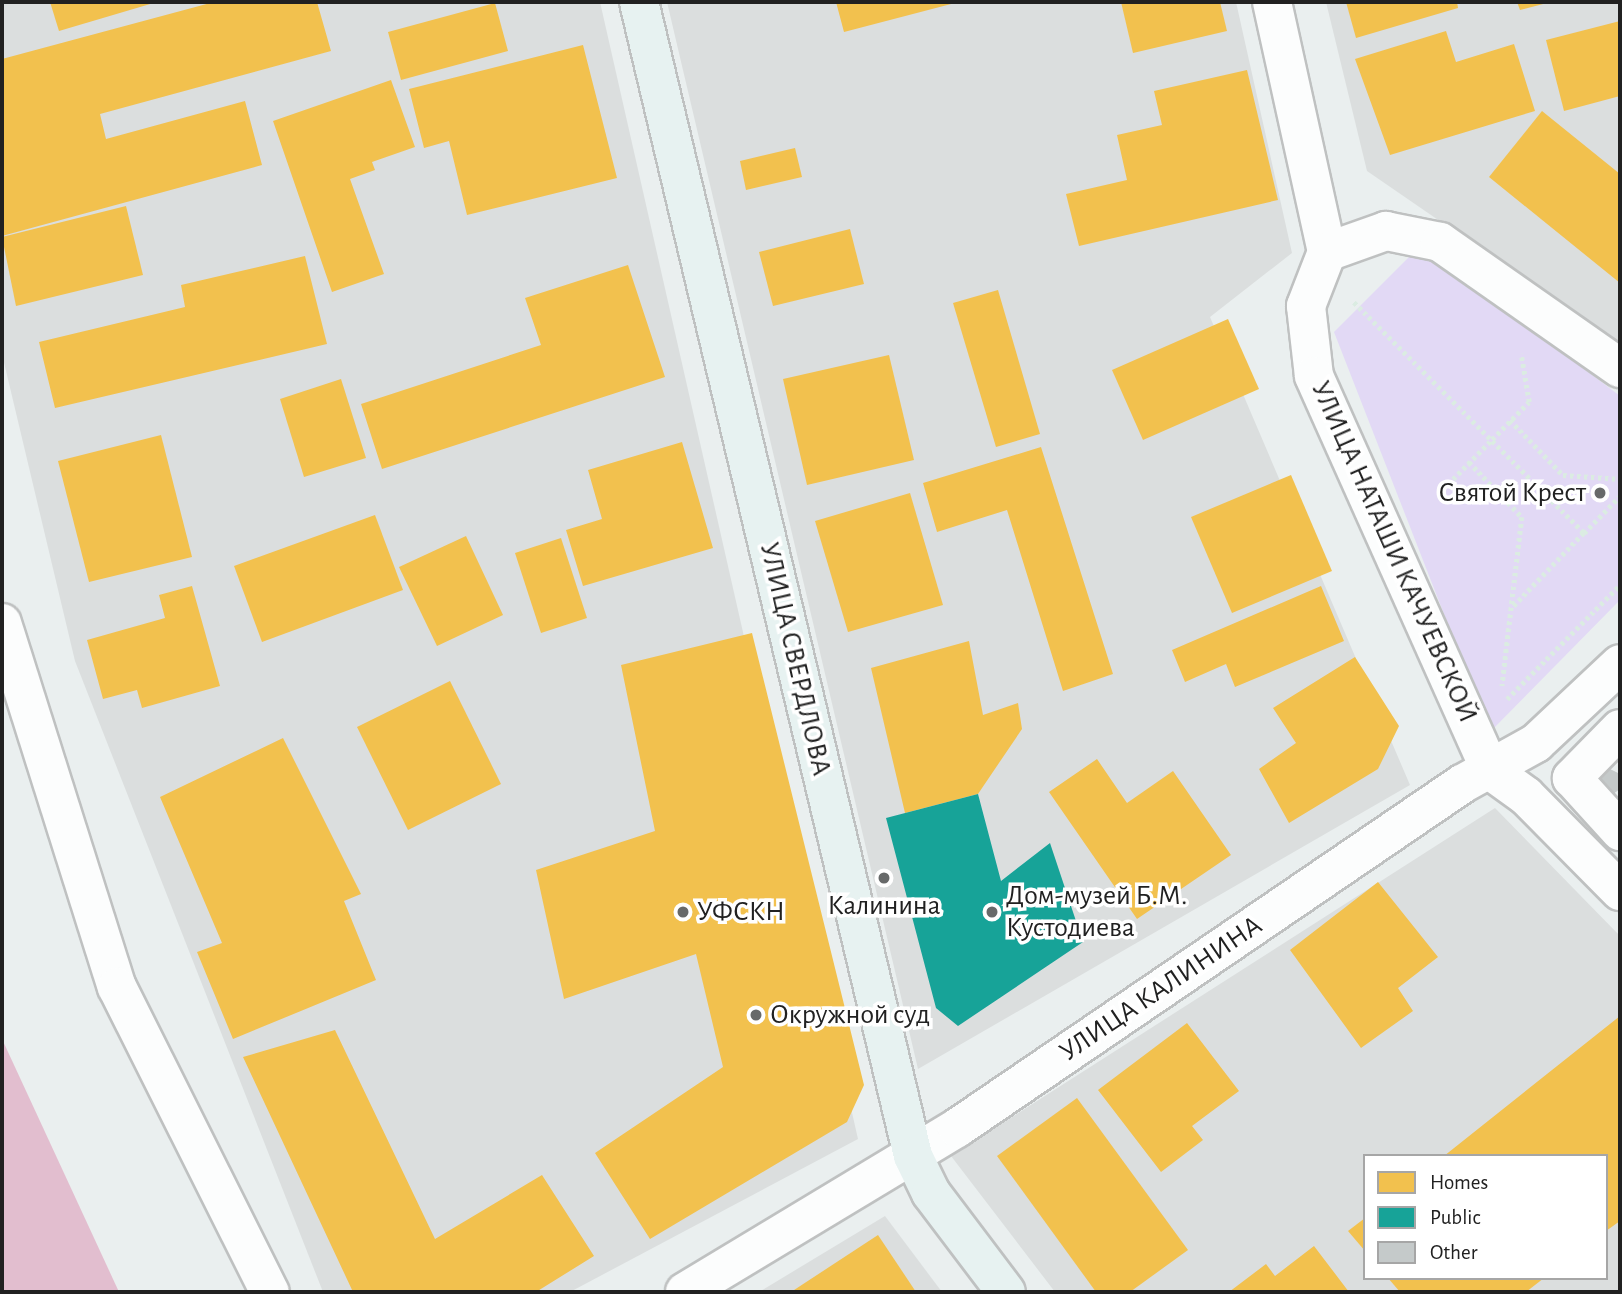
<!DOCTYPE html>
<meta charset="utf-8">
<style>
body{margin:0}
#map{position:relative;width:1622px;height:1294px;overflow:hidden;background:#eaefef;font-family:"Alegreya Sans",sans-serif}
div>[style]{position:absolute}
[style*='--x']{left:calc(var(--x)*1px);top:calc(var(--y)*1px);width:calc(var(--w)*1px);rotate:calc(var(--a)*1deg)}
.residential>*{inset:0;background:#dbdede}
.park>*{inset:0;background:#e2d9f5}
.water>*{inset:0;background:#e2becf}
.homes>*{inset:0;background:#f2c14e}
.public>*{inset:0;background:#17a398}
.building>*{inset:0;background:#c5caca}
.path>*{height:4.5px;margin-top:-2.25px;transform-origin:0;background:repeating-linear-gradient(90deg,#dbece2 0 3.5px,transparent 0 7px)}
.roads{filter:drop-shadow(2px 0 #bfc1c1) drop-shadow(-2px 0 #bfc1c1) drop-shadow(0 2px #bfc1c1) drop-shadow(0 -2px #bfc1c1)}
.minor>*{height:38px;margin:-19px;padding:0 19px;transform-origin:19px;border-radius:19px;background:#fcfdfd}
.major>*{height:38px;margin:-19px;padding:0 19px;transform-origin:19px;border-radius:19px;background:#e7f2f1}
.dots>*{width:19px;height:19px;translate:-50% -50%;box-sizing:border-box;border:4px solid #fff;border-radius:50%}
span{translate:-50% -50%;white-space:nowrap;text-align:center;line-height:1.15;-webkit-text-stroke:7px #fff;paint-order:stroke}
.poi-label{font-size:28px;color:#212121}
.right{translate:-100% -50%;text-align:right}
.left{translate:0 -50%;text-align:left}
.street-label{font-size:28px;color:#212121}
.frame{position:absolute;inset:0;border:4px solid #212121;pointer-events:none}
.legend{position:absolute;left:1363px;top:1154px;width:245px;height:126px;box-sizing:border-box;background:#fff;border:2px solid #a6a6a6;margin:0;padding:9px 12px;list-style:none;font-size:21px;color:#212121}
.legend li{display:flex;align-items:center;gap:14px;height:35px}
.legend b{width:35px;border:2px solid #a6a6a6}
</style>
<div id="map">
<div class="residential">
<i style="clip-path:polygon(2px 2px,600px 2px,858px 1139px,570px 1292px,323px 1292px,75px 661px,2px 354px)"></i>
<i style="clip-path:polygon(667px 2px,1236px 2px,1292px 253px,1210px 317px,1410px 785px,918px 1069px)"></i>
<i style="clip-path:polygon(1326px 2px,1620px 2px,1620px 345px,1367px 171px)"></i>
<i style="clip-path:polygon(evenodd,1495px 808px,1620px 936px,1620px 1292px,1055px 1292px,951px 1156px,1495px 808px,1365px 1156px,1606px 1156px,1606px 1278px,1365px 1278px,1365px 1156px)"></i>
<i style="clip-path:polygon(885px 1216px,942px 1292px,759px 1292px)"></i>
</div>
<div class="park">
<i style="clip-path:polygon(1421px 245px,1620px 396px,1620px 600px,1490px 732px,1334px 332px)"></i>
</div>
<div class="water">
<i style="clip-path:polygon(2px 1039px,119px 1292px,2px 1292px)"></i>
</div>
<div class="homes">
<i style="clip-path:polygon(50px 2px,157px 2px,59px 31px)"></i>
<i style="clip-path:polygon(214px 2px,317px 2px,331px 51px,100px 114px,106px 139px,245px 101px,262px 165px,2px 236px,2px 59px)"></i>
<i style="clip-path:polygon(836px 2px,955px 2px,955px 3px,844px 32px)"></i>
<i style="clip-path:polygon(1121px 2px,1220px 2px,1227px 31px,1133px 53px)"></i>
<i style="clip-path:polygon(1346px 2px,1457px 2px,1458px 8px,1356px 38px)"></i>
<i style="clip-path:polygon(1517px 2px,1547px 2px,1547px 3px,1520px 10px)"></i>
<i style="clip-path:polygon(495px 3px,508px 51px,401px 80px,388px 32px)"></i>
<i style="clip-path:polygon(1620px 21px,1620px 96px,1564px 111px,1546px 40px)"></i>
<i style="clip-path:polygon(1446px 31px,1456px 62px,1514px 44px,1535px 111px,1390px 155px,1355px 59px)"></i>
<i style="clip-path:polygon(583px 45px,617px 178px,467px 215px,449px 141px,424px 148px,409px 89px)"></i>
<i style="clip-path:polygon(1247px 70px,1278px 200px,1079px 246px,1066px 194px,1127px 180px,1117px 135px,1162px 125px,1154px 91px)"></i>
<i style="clip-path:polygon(391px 80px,415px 147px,372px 162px,375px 170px,350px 179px,384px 274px,332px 292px,273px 121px)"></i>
<i style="clip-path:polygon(1542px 111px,1620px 174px,1620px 283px,1489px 177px)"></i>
<i style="clip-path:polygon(795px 148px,802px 177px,746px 190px,740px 161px)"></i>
<i style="clip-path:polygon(126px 206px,143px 275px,16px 306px,2px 237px)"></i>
<i style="clip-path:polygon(850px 229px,864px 284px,773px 306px,759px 252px)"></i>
<i style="clip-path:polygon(305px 256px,327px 344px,55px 408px,39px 342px,185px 307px,181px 285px)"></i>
<i style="clip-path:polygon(628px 265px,665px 377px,382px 469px,361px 404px,541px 345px,525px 298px)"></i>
<i style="clip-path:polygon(998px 290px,1040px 434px,996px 447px,953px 303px)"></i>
<i style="clip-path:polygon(1228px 319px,1259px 389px,1143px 440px,1112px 370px)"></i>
<i style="clip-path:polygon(889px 355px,914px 460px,807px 485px,783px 379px)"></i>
<i style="clip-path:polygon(341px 379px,366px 458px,304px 477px,280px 399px)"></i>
<i style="clip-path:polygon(161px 435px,192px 557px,89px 582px,58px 461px)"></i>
<i style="clip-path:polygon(682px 442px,713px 548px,583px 586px,566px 530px,602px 519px,588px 470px)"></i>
<i style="clip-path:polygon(1041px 447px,1113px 674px,1063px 691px,1007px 510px,937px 532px,923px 483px)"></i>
<i style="clip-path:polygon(1291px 475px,1332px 571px,1232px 613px,1191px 517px)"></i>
<i style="clip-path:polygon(910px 493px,943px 605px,848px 632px,815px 521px)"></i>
<i style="clip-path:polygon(375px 515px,403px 590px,262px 642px,234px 566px)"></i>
<i style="clip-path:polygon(466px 536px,503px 615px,437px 646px,399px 567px)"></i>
<i style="clip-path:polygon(561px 538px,587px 618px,541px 633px,515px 553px)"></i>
<i style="clip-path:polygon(192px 586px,220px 686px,142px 708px,137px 690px,103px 699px,87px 640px,165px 618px,159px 595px)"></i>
<i style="clip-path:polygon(1321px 586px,1344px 641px,1235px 687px,1226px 664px,1185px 682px,1172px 650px)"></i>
<i style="clip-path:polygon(752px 633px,864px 1085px,847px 1122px,650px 1239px,595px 1153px,723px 1067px,696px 954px,564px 999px,536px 870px,655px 831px,621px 665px)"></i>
<i style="clip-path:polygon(969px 641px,983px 715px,1018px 703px,1022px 729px,978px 794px,905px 813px,871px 668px)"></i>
<i style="clip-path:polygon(1355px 657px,1399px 726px,1378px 769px,1289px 823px,1259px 769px,1296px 743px,1273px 708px)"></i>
<i style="clip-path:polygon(450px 681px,501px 784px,408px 830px,357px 727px)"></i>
<i style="clip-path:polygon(283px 738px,361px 894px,344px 901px,376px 980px,233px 1039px,197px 952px,222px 943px,160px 797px)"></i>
<i style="clip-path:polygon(1097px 759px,1127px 803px,1173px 771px,1231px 855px,1137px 919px,1049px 792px)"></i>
<i style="clip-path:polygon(1378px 882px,1438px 957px,1398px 988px,1413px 1011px,1361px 1048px,1290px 950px)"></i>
<i style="clip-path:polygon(1620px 1016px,1620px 1221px,1606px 1231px,1606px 1156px,1444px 1156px)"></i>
<i style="clip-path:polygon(1187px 1023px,1239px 1091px,1192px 1126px,1203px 1140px,1161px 1172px,1098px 1090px)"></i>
<i style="clip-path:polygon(335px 1030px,435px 1239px,542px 1175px,594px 1256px,536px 1292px,353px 1292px,243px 1057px)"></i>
<i style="clip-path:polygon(1077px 1098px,1188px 1250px,1130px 1292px,1096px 1292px,997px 1156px)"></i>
<i style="clip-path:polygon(1365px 1218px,1365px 1251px,1348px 1231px)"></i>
<i style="clip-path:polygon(878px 1235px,916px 1292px,791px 1292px)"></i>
<i style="clip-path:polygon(1314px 1246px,1349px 1292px,1229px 1292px,1266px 1264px,1275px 1276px)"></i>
<i style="clip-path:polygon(1388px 1278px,1544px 1278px,1526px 1292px,1400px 1292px)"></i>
</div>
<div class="public">
<i style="clip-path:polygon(978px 794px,1001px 881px,1050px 843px,1083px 942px,958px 1026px,936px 1008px,886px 818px)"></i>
</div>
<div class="building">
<i style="clip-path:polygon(1606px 767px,1620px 774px,1620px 789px,1609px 797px,1593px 778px)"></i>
</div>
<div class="path">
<i style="--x:1354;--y:302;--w:326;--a:45.1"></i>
<i style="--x:1584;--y:533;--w:104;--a:133.8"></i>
<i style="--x:1510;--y:420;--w:76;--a:46.1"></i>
<i style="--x:1563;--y:475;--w:57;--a:4"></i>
<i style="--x:1469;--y:462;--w:76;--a:46.1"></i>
<i style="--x:1522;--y:517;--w:170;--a:96.7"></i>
<i style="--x:1453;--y:479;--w:108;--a:-45.4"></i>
<i style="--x:1529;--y:402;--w:49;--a:-99.5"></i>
<i style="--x:1584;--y:533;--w:52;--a:-45.8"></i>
<i style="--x:1507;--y:699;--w:161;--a:-45.3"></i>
</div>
<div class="roads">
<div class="minor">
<i style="--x:1272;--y:2;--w:256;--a:77.6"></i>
<i style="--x:1327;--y:252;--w:58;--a:111.3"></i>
<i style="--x:1306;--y:306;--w:70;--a:83.5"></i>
<i style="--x:1314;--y:376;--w:432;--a:65.9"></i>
<i style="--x:1490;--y:770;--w:44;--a:35.8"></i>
<i style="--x:1526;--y:796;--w:134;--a:45.3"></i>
<i style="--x:1327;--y:252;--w:63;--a:-19.6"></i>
<i style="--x:1386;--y:231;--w:55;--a:11.5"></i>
<i style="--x:1440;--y:242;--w:220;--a:35"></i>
<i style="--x:2;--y:623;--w:382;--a:72.5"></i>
<i style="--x:117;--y:987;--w:341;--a:63.4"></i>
<i style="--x:1620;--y:729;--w:69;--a:134.4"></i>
<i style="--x:1572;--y:778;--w:72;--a:47.8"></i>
<i style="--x:685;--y:1292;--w:318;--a:-31.1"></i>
<i style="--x:957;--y:1128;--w:611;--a:-34.26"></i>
<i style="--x:1462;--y:784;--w:85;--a:-29"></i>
<i style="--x:1536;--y:743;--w:115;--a:-43.2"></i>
</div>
<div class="major">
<i style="--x:639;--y:2;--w:1186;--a:76.64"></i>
<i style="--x:913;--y:1156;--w:41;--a:64.1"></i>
<i style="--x:931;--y:1193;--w:124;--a:52.9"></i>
</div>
</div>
<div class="dots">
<i style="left:1600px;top:493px;background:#676969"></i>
<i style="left:884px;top:878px;background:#676969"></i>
<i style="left:683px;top:912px;background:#676969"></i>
<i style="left:992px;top:912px;background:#676969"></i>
<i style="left:756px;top:1015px;background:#676969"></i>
</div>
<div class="poi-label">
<span class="right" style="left:1586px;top:493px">Святой Крест</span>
<span class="left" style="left:1006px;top:912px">Дом-музей Б.М.<br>Кустодиева</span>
<span style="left:884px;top:906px">Калинина</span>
<span class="left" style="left:697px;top:912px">УФСКН</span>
<span class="left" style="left:770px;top:1015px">Окружной суд</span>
</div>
<div class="street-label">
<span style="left:1394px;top:552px;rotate:66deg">УЛИЦА НАТАШИ КАЧУЕВСКОЙ</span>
<span style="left:795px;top:659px;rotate:77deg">УЛИЦА СВЕРДЛОВА</span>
<span style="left:1161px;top:989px;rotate:-34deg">УЛИЦА КАЛИНИНА</span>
</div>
<div class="frame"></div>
<ul class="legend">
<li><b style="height:19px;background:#f2c14e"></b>Homes</li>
<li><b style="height:19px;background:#17a398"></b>Public</li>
<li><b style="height:19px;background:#c5caca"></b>Other</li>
</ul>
</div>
